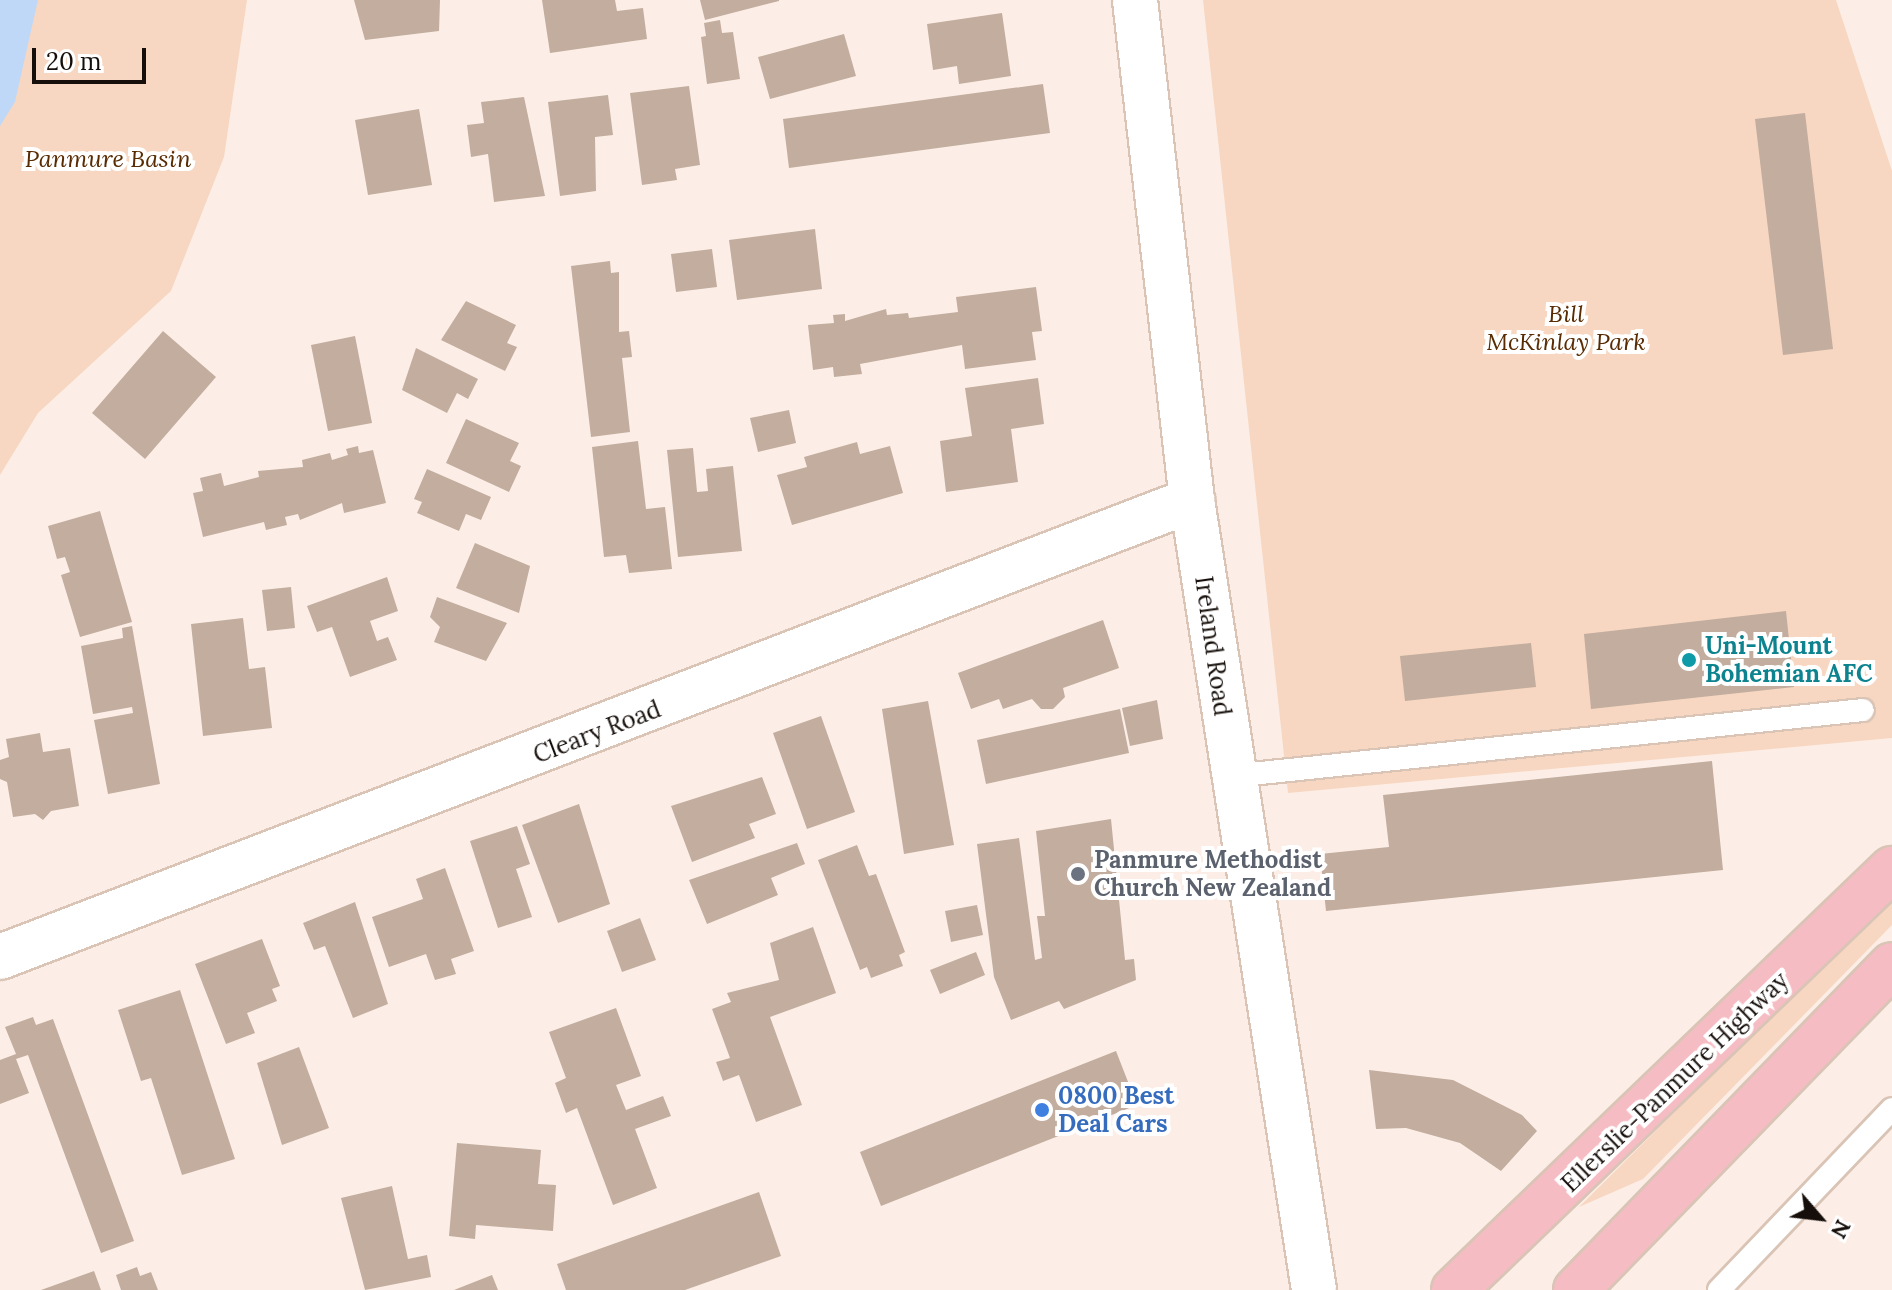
<!DOCTYPE html>
<style>
body{margin:0}
#map{position:relative;width:1892px;height:1290px;overflow:hidden;background:#fceee6;font-family:Lora,serif}
div>[style]{position:absolute}
[style*='--x']{left:calc(var(--x)*1px);top:calc(var(--y)*1px);width:calc(var(--w)*1px);rotate:calc(var(--a)*1deg)}
.green>*{inset:0;background:#f7d7c1}
.water>*{inset:0;background:#c0d8f8}
.building>*{inset:0;background:#c2ad9f}
.roads{filter:drop-shadow(2px 0 #d9c4b6) drop-shadow(-2px 0 #d9c4b6) drop-shadow(0 2px #d9c4b6) drop-shadow(0 -2px #d9c4b6)}
.lane>*{height:22px;margin:-11px;padding:0 11px;transform-origin:11px;border-radius:11px;background:#fff}
.street>*{height:44px;margin:-22px;padding:0 22px;transform-origin:22px;border-radius:22px;background:#fff}
.secondary>*{height:44px;margin:-22px;padding:0 22px;transform-origin:22px;border-radius:22px;background:#fff}
.primary>*{height:44px;margin:-22px;padding:0 22px;transform-origin:22px;border-radius:22px;background:#f6bcc3}
.dots>*{width:22px;height:22px;translate:-50% -50%;box-sizing:border-box;border:4px solid #fff;border-radius:50%}
span{translate:-50% -50%;white-space:nowrap;text-align:center;line-height:1.15;-webkit-text-stroke:8px #fff;paint-order:stroke}
.park-label{font-size:24px;color:#582b03;font-style:italic}
.street-label{font-size:24px;color:#150e0a}
.culture-label{font-size:24px;color:#0d838f;font-weight:700}
.left{translate:0 -50%;text-align:left}
.worship-label{font-size:24px;color:#5b616d;font-weight:700}
.shop-label{font-size:24px;color:#366cbe;font-weight:700}
.north{position:absolute;left:1780px;top:1178px;width:80px;height:80px;-webkit-text-stroke:6px #fff;paint-order:stroke;rotate:118deg;font-size:22px;font-weight:700;line-height:32px;text-align:center;color:#150e0a}
.north::after{content:'';display:block;margin:auto;width:28px;height:36px;background:#150e0a;clip-path:polygon(50% 0,100% 100%,50% 72%,0 100%)}
.scale{position:absolute;left:32px;top:48px;width:114px;height:36px;box-sizing:border-box;border:4px solid #150e0a;border-top:0;padding-left:10px;font-size:24px;line-height:28px;white-space:nowrap;color:#150e0a;-webkit-text-stroke:6px #fff;paint-order:stroke}
</style>
<div id="map">
<div class="green">
<i style="clip-path:polygon(0 0,247px 0,224px 157px,171px 291px,38px 413px,0 475px)"></i>
<i style="clip-path:polygon(1203px 0,1836px 0,1892px 171px,1892px 738px,1288px 793px)"></i>
<i style="clip-path:polygon(1892px 896px,1892px 925px,1643px 1179px,1579px 1207px)"></i>
</div>
<div class="water">
<i style="clip-path:polygon(0 0,38px 0,15px 102px,0 126px)"></i>
</div>
<div class="building">
<i style="clip-path:polygon(354px 0,440px 0,439px 31px,365px 40px)"></i>
<i style="clip-path:polygon(542px 0,615px 0,617px 11px,643px 8px,647px 39px,550px 53px)"></i>
<i style="clip-path:polygon(700px 0,779px 0,779px 1px,705px 20px)"></i>
<i style="clip-path:polygon(1002px 13px,1011px 76px,959px 84px,957px 66px,933px 70px,927px 24px)"></i>
<i style="clip-path:polygon(720px 20px,722px 33px,733px 32px,740px 79px,707px 84px,701px 37px,706px 36px,704px 23px)"></i>
<i style="clip-path:polygon(844px 34px,856px 76px,770px 99px,758px 57px)"></i>
<i style="clip-path:polygon(1043px 84px,1050px 133px,789px 168px,783px 119px)"></i>
<i style="clip-path:polygon(689px 86px,700px 165px,675px 169px,677px 180px,642px 185px,630px 93px)"></i>
<i style="clip-path:polygon(608px 95px,613px 135px,595px 137px,596px 191px,560px 196px,548px 102px)"></i>
<i style="clip-path:polygon(524px 97px,545px 196px,494px 202px,488px 154px,471px 157px,467px 125px,484px 123px,481px 102px)"></i>
<i style="clip-path:polygon(419px 109px,432px 185px,368px 195px,355px 120px)"></i>
<i style="clip-path:polygon(1805px 113px,1833px 349px,1783px 355px,1755px 119px)"></i>
<i style="clip-path:polygon(815px 229px,822px 289px,737px 300px,729px 240px)"></i>
<i style="clip-path:polygon(712px 249px,717px 287px,676px 292px,671px 254px)"></i>
<i style="clip-path:polygon(610px 261px,611px 273px,619px 272px,619px 332px,629px 331px,632px 357px,622px 358px,630px 432px,591px 437px,571px 266px)"></i>
<i style="clip-path:polygon(1036px 287px,1042px 331px,1032px 332px,1036px 360px,965px 369px,962px 345px,860px 364px,862px 374px,834px 377px,833px 367px,813px 370px,808px 325px,834px 323px,833px 315px,845px 314px,845px 321px,886px 309px,887px 315px,908px 313px,909px 318px,958px 312px,956px 297px)"></i>
<i style="clip-path:polygon(466px 301px,516px 325px,507px 343px,517px 347px,505px 371px,441px 340px)"></i>
<i style="clip-path:polygon(163px 331px,216px 377px,145px 459px,92px 413px)"></i>
<i style="clip-path:polygon(355px 336px,372px 423px,328px 431px,311px 345px)"></i>
<i style="clip-path:polygon(416px 348px,478px 379px,468px 399px,457px 393px,447px 413px,402px 390px)"></i>
<i style="clip-path:polygon(1038px 378px,1044px 424px,1011px 429px,1018px 482px,946px 492px,940px 441px,972px 436px,965px 388px)"></i>
<i style="clip-path:polygon(789px 410px,796px 443px,758px 452px,750px 418px)"></i>
<i style="clip-path:polygon(466px 419px,519px 443px,510px 461px,521px 466px,509px 492px,446px 463px)"></i>
<i style="clip-path:polygon(638px 441px,646px 509px,665px 507px,672px 569px,629px 573px,626px 555px,604px 557px,592px 447px)"></i>
<i style="clip-path:polygon(857px 442px,860px 454px,890px 446px,903px 493px,792px 525px,777px 475px,807px 467px,804px 457px)"></i>
<i style="clip-path:polygon(358px 446px,359px 453px,373px 450px,386px 503px,344px 513px,342px 503px,300px 520px,298px 514px,285px 517px,287px 525px,266px 530px,264px 522px,203px 537px,193px 493px,203px 491px,200px 478px,221px 473px,224px 486px,259px 477px,258px 471px,303px 467px,302px 460px,330px 453px,332px 460px,348px 455px,346px 449px)"></i>
<i style="clip-path:polygon(693px 448px,697px 492px,708px 491px,706px 469px,733px 466px,742px 551px,678px 557px,667px 450px)"></i>
<i style="clip-path:polygon(427px 469px,491px 497px,481px 520px,466px 514px,459px 531px,417px 513px,422px 502px,414px 499px)"></i>
<i style="clip-path:polygon(100px 511px,132px 622px,80px 637px,61px 575px,70px 572px,65px 557px,57px 559px,48px 526px)"></i>
<i style="clip-path:polygon(475px 543px,530px 566px,519px 613px,456px 588px)"></i>
<i style="clip-path:polygon(387px 577px,398px 611px,370px 621px,377px 641px,388px 637px,397px 660px,350px 677px,332px 627px,317px 632px,307px 606px)"></i>
<i style="clip-path:polygon(291px 587px,295px 628px,267px 631px,262px 590px)"></i>
<i style="clip-path:polygon(437px 597px,507px 623px,486px 661px,434px 642px,440px 627px,430px 617px)"></i>
<i style="clip-path:polygon(1786px 611px,1794px 687px,1591px 709px,1584px 634px)"></i>
<i style="clip-path:polygon(243px 618px,249px 669px,265px 667px,272px 728px,203px 736px,191px 624px)"></i>
<i style="clip-path:polygon(1103px 620px,1119px 668px,1063px 688px,1065px 697px,1053px 709px,1041px 709px,1032px 699px,1003px 709px,999px 699px,971px 709px,958px 673px)"></i>
<i style="clip-path:polygon(132px 626px,160px 784px,108px 794px,94px 720px,133px 713px,132px 707px,93px 714px,81px 646px,123px 638px,122px 628px)"></i>
<i style="clip-path:polygon(1531px 643px,1536px 687px,1405px 701px,1400px 656px)"></i>
<i style="clip-path:polygon(1157px 700px,1163px 739px,1130px 746px,1122px 708px)"></i>
<i style="clip-path:polygon(928px 701px,954px 845px,904px 854px,882px 709px)"></i>
<i style="clip-path:polygon(1120px 709px,1129px 753px,986px 784px,977px 740px)"></i>
<i style="clip-path:polygon(821px 716px,855px 812px,807px 829px,773px 733px)"></i>
<i style="clip-path:polygon(40px 733px,43px 752px,70px 748px,79px 806px,51px 811px,43px 820px,35px 814px,13px 817px,7px 782px,0 779px,0 760px,9px 757px,6px 739px)"></i>
<i style="clip-path:polygon(1712px 761px,1723px 870px,1326px 911px,1320px 854px,1389px 847px,1383px 795px)"></i>
<i style="clip-path:polygon(762px 777px,776px 814px,749px 824px,755px 838px,692px 862px,671px 806px)"></i>
<i style="clip-path:polygon(579px 804px,610px 904px,558px 923px,522px 825px)"></i>
<i style="clip-path:polygon(1111px 819px,1125px 960px,1134px 959px,1136px 980px,1064px 1009px,1059px 1001px,1011px 1020px,994px 977px,977px 844px,1019px 838px,1035px 960px,1042px 958px,1037px 916px,1045px 916px,1036px 831px)"></i>
<i style="clip-path:polygon(517px 826px,530px 864px,516px 869px,532px 917px,498px 928px,470px 841px)"></i>
<i style="clip-path:polygon(797px 843px,805px 864px,771px 878px,778px 895px,707px 924px,689px 880px)"></i>
<i style="clip-path:polygon(857px 845px,869px 876px,876px 874px,905px 952px,899px 955px,903px 966px,871px 978px,867px 967px,860px 970px,818px 860px)"></i>
<i style="clip-path:polygon(445px 868px,474px 951px,451px 959px,456px 974px,435px 980px,426px 954px,389px 967px,372px 917px,423px 899px,416px 879px)"></i>
<i style="clip-path:polygon(355px 902px,388px 1004px,353px 1018px,325px 946px,314px 950px,303px 923px)"></i>
<i style="clip-path:polygon(977px 905px,983px 935px,951px 942px,945px 911px)"></i>
<i style="clip-path:polygon(640px 918px,656px 960px,622px 972px,607px 931px)"></i>
<i style="clip-path:polygon(813px 927px,836px 993px,770px 1017px,802px 1105px,756px 1122px,739px 1075px,723px 1081px,716px 1062px,730px 1058px,712px 1009px,731px 1002px,727px 993px,779px 980px,770px 943px)"></i>
<i style="clip-path:polygon(262px 939px,280px 986px,272px 989px,277px 1001px,247px 1013px,255px 1033px,226px 1044px,195px 964px)"></i>
<i style="clip-path:polygon(976px 952px,985px 975px,940px 994px,930px 970px)"></i>
<i style="clip-path:polygon(180px 990px,235px 1159px,182px 1175px,151px 1078px,141px 1081px,118px 1010px)"></i>
<i style="clip-path:polygon(616px 1008px,641px 1076px,616px 1085px,626px 1110px,663px 1096px,671px 1116px,635px 1129px,657px 1188px,613px 1205px,577px 1108px,566px 1113px,555px 1083px,566px 1078px,549px 1032px)"></i>
<i style="clip-path:polygon(33px 1017px,36px 1025px,53px 1019px,134px 1241px,101px 1253px,28px 1055px,16px 1059px,29px 1093px,0 1104px,0 1060px,16px 1054px,5px 1027px)"></i>
<i style="clip-path:polygon(299px 1047px,329px 1128px,282px 1145px,257px 1063px)"></i>
<i style="clip-path:polygon(1116px 1051px,1137px 1105px,881px 1206px,860px 1152px)"></i>
<i style="clip-path:polygon(1369px 1070px,1453px 1080px,1522px 1115px,1537px 1131px,1501px 1171px,1460px 1143px,1406px 1128px,1376px 1129px)"></i>
<i style="clip-path:polygon(457px 1143px,541px 1150px,538px 1184px,556px 1185px,553px 1231px,476px 1225px,475px 1239px,449px 1236px)"></i>
<i style="clip-path:polygon(392px 1186px,408px 1259px,427px 1255px,431px 1277px,365px 1290px,341px 1198px)"></i>
<i style="clip-path:polygon(759px 1192px,781px 1256px,685px 1290px,566px 1290px,557px 1264px)"></i>
<i style="clip-path:polygon(137px 1267px,140px 1276px,151px 1272px,158px 1290px,121px 1290px,116px 1275px)"></i>
<i style="clip-path:polygon(94px 1271px,101px 1290px,41px 1290px)"></i>
<i style="clip-path:polygon(492px 1275px,498px 1290px,454px 1290px)"></i>
</div>
<div class="roads">
<div class="lane">
<i style="--x:1232;--y:776;--w:634;--a:-5.97"></i>
<i style="--x:1719;--y:1290;--w:250;--a:-46.3"></i>
</div>
<div class="street">
<i style="--x:0;--y:957;--w:1277;--a:-20.98"></i>
</div>
<div class="secondary">
<i style="--x:1135;--y:0;--w:503;--a:83.5"></i>
<i style="--x:1192;--y:500;--w:799;--a:81.22"></i>
</div>
<div class="primary">
<i style="--x:1454;--y:1290;--w:608;--a:-43.87"></i>
<i style="--x:1576;--y:1290;--w:453;--a:-45.8"></i>
</div>
</div>
<div class="dots">
<i style="left:1689px;top:660px;background:#0f9aa8"></i>
<i style="left:1078px;top:874px;background:#6b7280"></i>
<i style="left:1042px;top:1110px;background:#3f7fe0"></i>
</div>
<div class="park-label">
<span style="left:108px;top:159px">Panmure Basin</span>
<span style="left:1566px;top:328px">Bill<br>McKinlay Park</span>
</div>
<div class="street-label">
<span style="left:1213px;top:646px;rotate:82deg">Ireland Road</span>
<span style="left:597px;top:732px;rotate:-21deg">Cleary Road</span>
<span style="left:1675px;top:1082px;rotate:-44deg">Ellerslie-Panmure Highway</span>
</div>
<div class="culture-label">
<span class="left" style="left:1705px;top:660px">Uni-Mount<br>Bohemian AFC</span>
</div>
<div class="worship-label">
<span class="left" style="left:1094px;top:874px">Panmure Methodist<br>Church New Zealand</span>
</div>
<div class="shop-label">
<span class="left" style="left:1058px;top:1110px">0800 Best<br>Deal Cars</span>
</div>
<div class="north">N</div>
<div class="scale">20 m</div>
</div>
